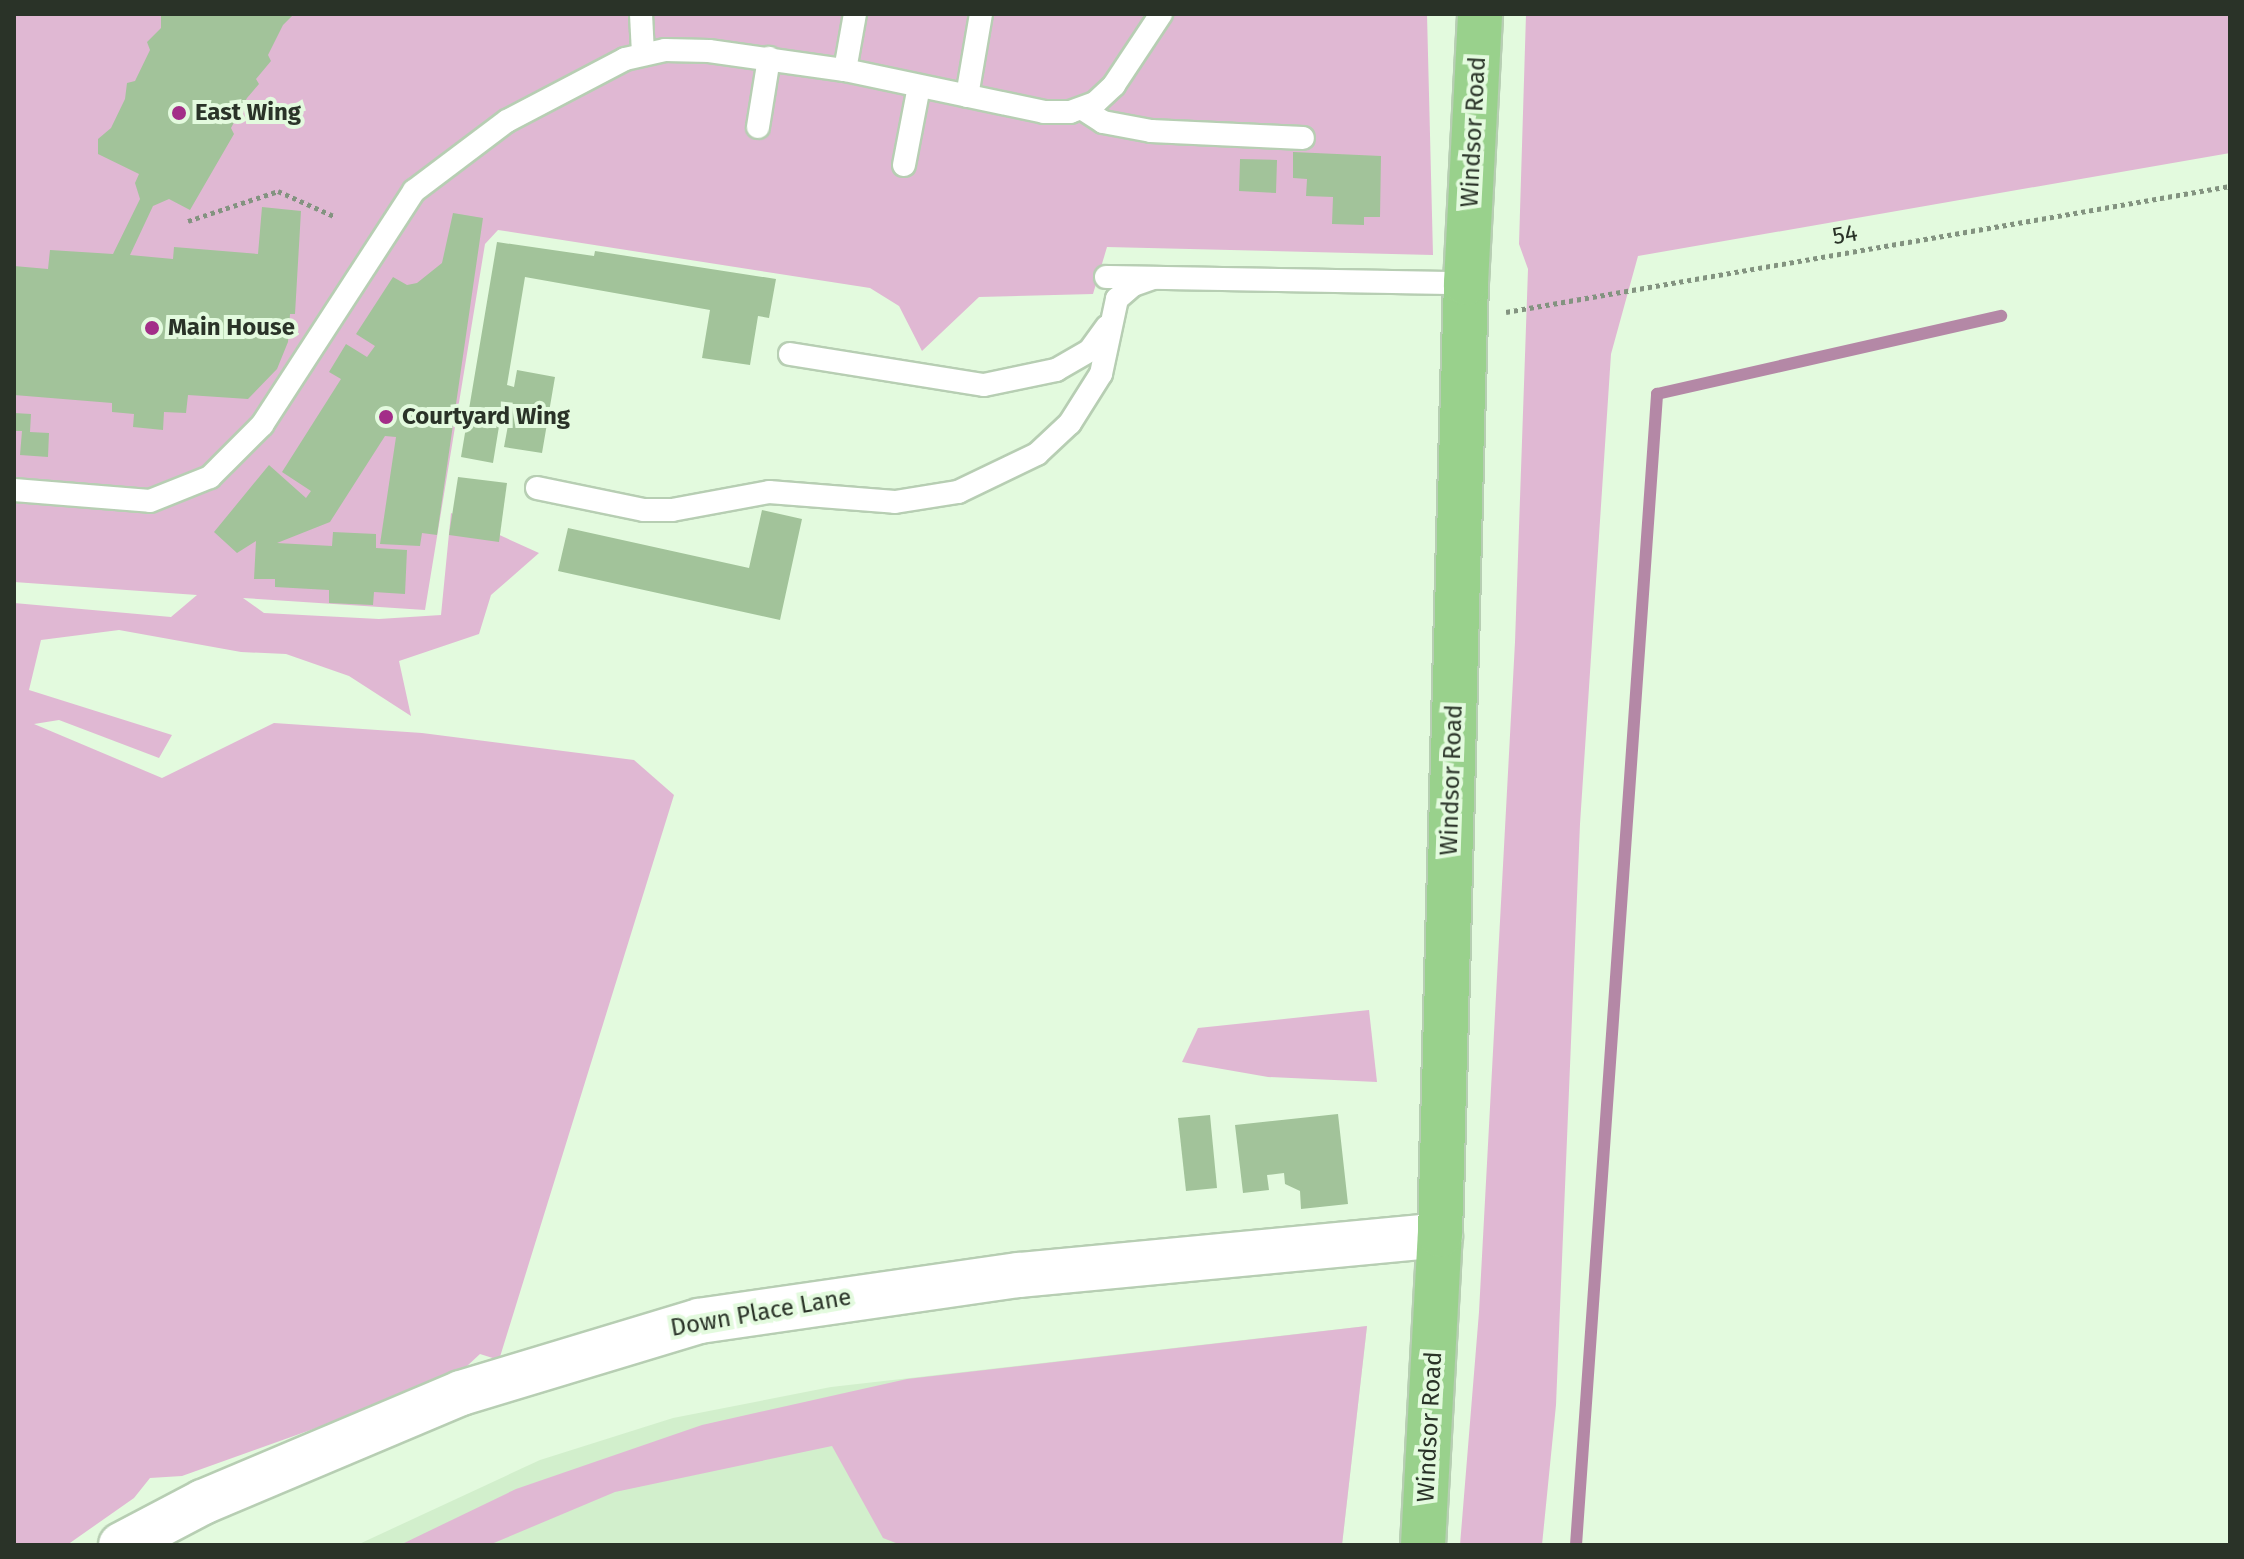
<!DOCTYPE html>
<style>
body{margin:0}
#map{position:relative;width:2244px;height:1559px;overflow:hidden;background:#e3fade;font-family:"Fira Sans",sans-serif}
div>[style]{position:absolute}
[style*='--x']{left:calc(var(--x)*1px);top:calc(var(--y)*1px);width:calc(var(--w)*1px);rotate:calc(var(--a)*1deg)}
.built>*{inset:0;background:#d2efcc}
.green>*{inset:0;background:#e0b8d3}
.stream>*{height:12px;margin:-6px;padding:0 6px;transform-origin:6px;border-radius:6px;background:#b488a6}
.building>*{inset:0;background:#a2c39a}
.path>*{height:5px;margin-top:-2.5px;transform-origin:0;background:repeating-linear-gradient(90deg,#839380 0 4px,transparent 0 8px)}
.roads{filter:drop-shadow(2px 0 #b7ceb3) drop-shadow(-2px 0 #b7ceb3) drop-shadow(0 2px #b7ceb3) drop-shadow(0 -2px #b7ceb3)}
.service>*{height:22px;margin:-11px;padding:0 11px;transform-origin:11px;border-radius:11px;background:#fff}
.minor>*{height:44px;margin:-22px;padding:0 22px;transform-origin:22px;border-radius:22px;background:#fff}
.primary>*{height:44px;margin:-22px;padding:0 22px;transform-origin:22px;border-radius:22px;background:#99d18c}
.dots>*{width:22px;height:22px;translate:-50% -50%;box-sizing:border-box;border:4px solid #e3fade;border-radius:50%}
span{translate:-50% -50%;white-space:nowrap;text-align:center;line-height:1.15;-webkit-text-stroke:8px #e3fade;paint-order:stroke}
.poi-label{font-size:24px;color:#2a3328;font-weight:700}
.left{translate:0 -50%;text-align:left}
.street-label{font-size:24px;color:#2a3328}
.frame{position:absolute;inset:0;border:16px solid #2a3328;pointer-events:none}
</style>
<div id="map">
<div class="built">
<i style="clip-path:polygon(1367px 1326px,1342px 1545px,357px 1545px,540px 1460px,673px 1418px,831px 1387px)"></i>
</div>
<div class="green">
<i style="clip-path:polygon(14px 14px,1427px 14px,1433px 255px,1107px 247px,1093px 294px,979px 297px,922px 351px,899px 306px,870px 288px,498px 230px,485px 244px,425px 610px,243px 598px,264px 613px,379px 619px,441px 615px,451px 513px,539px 553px,491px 595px,479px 634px,399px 661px,411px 716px,349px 676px,286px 654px,241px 652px,119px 630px,41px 640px,29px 690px,172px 735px,159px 758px,59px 720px,34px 724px,162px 778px,274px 723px,422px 733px,634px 760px,674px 795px,499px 1360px,480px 1354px,453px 1379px,182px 1476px,150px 1478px,134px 1498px,67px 1545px,14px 1545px,14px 603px,171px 617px,197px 595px,14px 582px)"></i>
<i style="clip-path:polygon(1526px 14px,2230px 14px,2230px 153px,1638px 256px,1611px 354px,1580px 824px,1556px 1405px,1542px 1545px,1460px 1545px,1479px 1312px,1515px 642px,1528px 269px,1519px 244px)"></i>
<i style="clip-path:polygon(1369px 1010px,1377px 1082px,1268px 1077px,1182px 1062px,1198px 1028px)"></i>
<i style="clip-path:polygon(1367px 1326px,1342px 1545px,901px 1545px,883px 1538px,832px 1446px,615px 1492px,489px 1545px,400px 1545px,516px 1489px,702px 1425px,907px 1379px)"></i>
</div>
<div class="stream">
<i style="--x:1576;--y:1545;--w:1154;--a:-85.97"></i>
<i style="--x:1657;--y:394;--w:353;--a:-12.8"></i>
</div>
<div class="building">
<i style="clip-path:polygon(161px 14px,294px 14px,283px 25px,268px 55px,271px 61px,256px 79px,259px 84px,247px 98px,231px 128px,234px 134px,190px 210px,169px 199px,153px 206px,130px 255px,173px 259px,174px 247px,258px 254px,262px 207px,301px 211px,295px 314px,290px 314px,288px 342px,277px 369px,248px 399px,188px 395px,186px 413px,164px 412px,163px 430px,133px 427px,134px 414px,112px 412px,112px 403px,14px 395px,14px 266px,48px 269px,50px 250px,113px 254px,140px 199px,135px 183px,139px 174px,98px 154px,98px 139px,111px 128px,125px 99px,127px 83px,135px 81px,150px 50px,147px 42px,161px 28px)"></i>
<i style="clip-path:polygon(1293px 152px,1381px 156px,1380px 217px,1364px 217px,1364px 225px,1332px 224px,1333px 197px,1306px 196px,1307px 179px,1293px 178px)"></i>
<i style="clip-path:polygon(1240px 159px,1277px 160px,1276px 193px,1239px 191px)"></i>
<i style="clip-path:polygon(453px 213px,483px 218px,437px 535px,422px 533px,420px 546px,380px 544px,396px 437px,385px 436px,330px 522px,277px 543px,332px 546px,333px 532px,376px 534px,376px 548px,407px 550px,405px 594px,374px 592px,373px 605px,329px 603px,329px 590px,275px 587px,275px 579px,254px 579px,256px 541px,237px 553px,214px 532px,269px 465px,306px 498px,311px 491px,282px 472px,341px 379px,329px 372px,346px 344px,367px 357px,375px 346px,356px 334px,393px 277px,407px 285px,417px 283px,442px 263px)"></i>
<i style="clip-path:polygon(497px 242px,594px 256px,595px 251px,776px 279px,769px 318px,758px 316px,750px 365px,702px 358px,710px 310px,525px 277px,507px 385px,514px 387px,517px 370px,555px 377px,542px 453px,504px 447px,511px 409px,502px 408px,493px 463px,461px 457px)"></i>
<i style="clip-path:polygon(14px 413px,31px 414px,30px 432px,49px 433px,48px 457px,20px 455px,22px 431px,14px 431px)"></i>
<i style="clip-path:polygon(458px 477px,507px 483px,499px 542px,449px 535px)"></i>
<i style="clip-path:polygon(762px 510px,802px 519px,780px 620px,558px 571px,568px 528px,749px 568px)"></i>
<i style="clip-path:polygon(1338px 1114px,1348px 1204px,1301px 1209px,1300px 1191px,1285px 1184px,1284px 1173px,1267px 1175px,1269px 1190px,1243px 1193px,1235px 1125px)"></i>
<i style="clip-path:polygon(1210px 1115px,1217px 1188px,1186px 1191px,1178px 1118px)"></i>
</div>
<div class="path">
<i style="--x:188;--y:221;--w:95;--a:-18.4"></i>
<i style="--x:278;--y:191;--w:61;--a:24.1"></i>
<i style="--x:1506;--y:312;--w:735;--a:-9.87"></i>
</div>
<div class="roads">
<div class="service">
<i style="--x:641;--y:14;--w:40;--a:87.1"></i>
<i style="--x:845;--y:70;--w:57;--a:-79.9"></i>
<i style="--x:967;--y:96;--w:83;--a:-80.3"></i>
<i style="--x:1083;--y:109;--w:24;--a:33"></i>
<i style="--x:1103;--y:122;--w:49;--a:10.6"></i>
<i style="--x:1151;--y:131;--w:152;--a:2.6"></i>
<i style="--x:758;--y:127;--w:70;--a:-80.9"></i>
<i style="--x:904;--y:165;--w:80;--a:-79.2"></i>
<i style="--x:1106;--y:277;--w:360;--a:1"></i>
<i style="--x:790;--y:354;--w:196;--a:9.1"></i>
<i style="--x:984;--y:385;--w:74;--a:-11.8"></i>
<i style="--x:1056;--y:370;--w:39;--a:-30"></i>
<i style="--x:1090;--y:350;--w:29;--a:-54"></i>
<i style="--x:537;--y:488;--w:109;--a:11.6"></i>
<i style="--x:644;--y:510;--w:28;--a:0"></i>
<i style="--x:672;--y:510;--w:99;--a:-10.5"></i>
<i style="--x:769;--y:492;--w:126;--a:4.5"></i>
<i style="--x:895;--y:502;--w:64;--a:-9"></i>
<i style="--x:958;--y:492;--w:88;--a:-25.7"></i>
<i style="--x:1037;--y:454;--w:45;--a:-43.2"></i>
<i style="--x:1070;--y:423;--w:58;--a:-57.7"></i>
<i style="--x:1101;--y:374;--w:77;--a:-78"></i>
<i style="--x:1117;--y:299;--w:21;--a:-41"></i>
<i style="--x:1133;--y:285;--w:21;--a:-19"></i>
<i style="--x:14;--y:490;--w:136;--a:4.6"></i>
<i style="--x:150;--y:501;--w:65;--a:-21.8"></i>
<i style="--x:210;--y:477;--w:74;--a:-45"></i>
<i style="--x:262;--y:425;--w:279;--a:-57"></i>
<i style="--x:414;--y:191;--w:116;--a:-37"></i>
<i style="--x:507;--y:121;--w:133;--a:-27.7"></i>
<i style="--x:625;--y:59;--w:41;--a:-12.7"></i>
<i style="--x:665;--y:50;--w:44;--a:1.3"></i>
<i style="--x:709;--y:51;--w:137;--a:8"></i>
<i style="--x:845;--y:70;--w:203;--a:11.9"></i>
<i style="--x:1044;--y:112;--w:26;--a:0"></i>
<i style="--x:1070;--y:112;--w:27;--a:-20"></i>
<i style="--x:1095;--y:103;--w:26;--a:-43"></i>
<i style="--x:1114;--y:85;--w:85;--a:-56.5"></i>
</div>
<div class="minor">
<i style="--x:121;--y:1545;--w:93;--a:-27.7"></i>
<i style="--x:203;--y:1502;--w:280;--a:-22.9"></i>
<i style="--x:461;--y:1393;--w:249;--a:-16.8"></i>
<i style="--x:699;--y:1321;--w:323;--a:-8.2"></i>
<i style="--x:1019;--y:1275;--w:423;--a:-5.4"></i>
</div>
<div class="primary">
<i style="--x:1423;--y:1545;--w:310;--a:-86.9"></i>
<i style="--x:1440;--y:1235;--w:952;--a:-88.44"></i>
<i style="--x:1466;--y:283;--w:269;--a:-87"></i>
</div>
</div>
<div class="dots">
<i style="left:179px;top:113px;background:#a32e88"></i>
<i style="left:152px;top:328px;background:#a32e88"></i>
<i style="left:386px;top:417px;background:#a32e88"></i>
</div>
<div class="poi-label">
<span class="left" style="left:195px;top:113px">East Wing</span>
<span class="left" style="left:168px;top:328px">Main House</span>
<span class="left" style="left:402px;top:417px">Courtyard Wing</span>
</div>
<div class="street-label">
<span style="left:1474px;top:132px;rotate:-87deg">Windsor Road</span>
<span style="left:1845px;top:235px;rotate:-10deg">54</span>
<span style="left:1452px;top:780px;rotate:-88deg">Windsor Road</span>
<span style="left:761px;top:1313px;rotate:-10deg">Down Place Lane</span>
<span style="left:1430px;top:1427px;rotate:-87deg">Windsor Road</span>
</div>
<div class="frame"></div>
</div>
